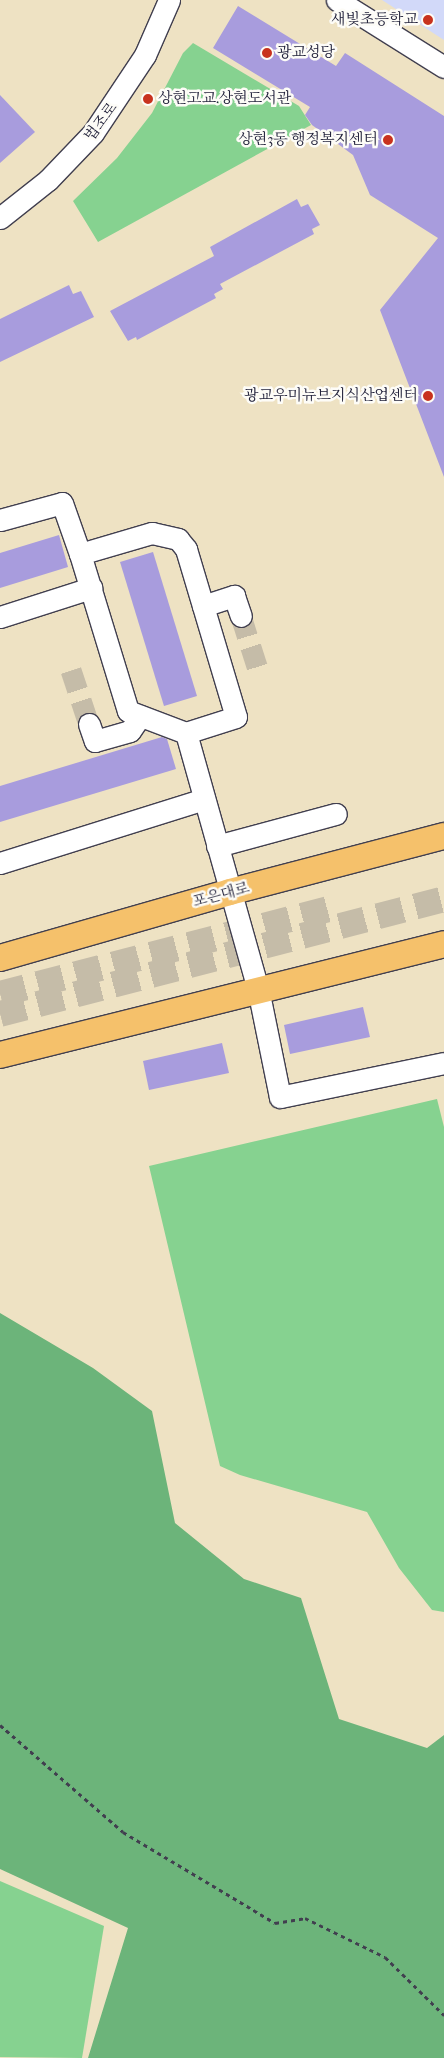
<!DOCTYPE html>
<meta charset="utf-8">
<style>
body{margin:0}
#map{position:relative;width:444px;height:2058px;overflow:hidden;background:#eee2c3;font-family:"IM FELL French Canon","Noto Serif KR",serif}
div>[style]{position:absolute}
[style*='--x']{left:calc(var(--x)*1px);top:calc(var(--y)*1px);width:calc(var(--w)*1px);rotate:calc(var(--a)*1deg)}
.built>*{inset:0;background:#d2d9f9}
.green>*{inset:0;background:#86d290}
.forest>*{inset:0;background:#6cb47a}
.building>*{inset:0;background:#a89cdd}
.minor-tunnel>*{height:21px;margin-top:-10.5px;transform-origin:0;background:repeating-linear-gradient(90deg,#c5bca8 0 21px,transparent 0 32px)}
.major-tunnel>*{height:26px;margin-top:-13px;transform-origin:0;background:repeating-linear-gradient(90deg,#c5bca8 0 26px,transparent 0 39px)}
.path>*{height:3px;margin-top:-1.5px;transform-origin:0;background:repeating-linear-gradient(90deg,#413f4f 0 4px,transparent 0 8px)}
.roads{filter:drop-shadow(1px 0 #413f4f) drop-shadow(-1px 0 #413f4f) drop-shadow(0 1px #413f4f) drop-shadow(0 -1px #413f4f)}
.minor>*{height:21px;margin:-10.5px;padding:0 10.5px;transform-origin:10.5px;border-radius:10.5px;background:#fff}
.major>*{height:26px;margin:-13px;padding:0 13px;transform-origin:13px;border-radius:13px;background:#f5c16b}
.dots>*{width:14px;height:14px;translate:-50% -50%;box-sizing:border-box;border:2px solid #fdfcf7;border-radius:50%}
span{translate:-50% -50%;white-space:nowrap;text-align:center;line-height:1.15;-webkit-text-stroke:5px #fdfcf7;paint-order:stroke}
.poi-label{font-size:15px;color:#22223b}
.right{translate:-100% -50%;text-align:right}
.left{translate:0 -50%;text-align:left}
.street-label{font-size:15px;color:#22223b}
</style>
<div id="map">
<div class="built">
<i style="clip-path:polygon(382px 0,444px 0,444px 40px)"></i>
</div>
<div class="green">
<i style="clip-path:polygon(193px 43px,299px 106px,311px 125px,98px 242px,73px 201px,117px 158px,152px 113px,183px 53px)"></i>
<i style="clip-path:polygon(437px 1099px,444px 1127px,444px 1612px,432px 1610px,399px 1568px,367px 1512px,240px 1475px,220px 1466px,149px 1166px)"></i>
<i style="clip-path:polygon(0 1881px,104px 1926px,82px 2058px,0 2057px)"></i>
</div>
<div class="forest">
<i style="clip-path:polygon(0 1313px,93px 1368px,152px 1411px,175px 1523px,244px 1579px,301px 1598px,339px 1719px,427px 1748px,444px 1735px,444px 2058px,88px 2058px,128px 1928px,0 1869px)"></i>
</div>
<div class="building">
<i style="clip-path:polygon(238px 6px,336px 66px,345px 53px,444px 116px,444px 477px,380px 310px,438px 238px,370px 195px,353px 155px,312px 125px,305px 115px,310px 107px,213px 48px)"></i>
<i style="clip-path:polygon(0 95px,35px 132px,0 163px)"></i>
<i style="clip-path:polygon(297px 199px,301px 207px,308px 204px,320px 225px,312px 229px,314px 234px,220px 284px,223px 289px,214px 294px,216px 298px,137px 340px,136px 337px,128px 341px,110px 311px,214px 256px,210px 247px)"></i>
<i style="clip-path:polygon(69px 285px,73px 294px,81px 291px,94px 317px,0 362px,0 319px)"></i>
<i style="clip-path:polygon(59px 535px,68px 567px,0 588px,0 553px)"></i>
<i style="clip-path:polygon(153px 552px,197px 696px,164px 706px,120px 562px)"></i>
<i style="clip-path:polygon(162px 737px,167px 739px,176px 769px,0 822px,0 786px)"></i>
<i style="clip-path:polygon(363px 1007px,370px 1037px,290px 1054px,284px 1025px)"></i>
<i style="clip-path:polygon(222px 1043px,229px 1073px,149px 1090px,143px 1061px)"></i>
</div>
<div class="minor-tunnel">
<i style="--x:241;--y:616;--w:59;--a:72.2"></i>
<i style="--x:71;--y:670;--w:57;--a:71.6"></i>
</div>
<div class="major-tunnel">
<i style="--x:0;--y:994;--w:340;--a:-14.5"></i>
<i style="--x:0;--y:1014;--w:459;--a:-14.5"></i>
</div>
<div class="path">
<i style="--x:0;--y:1725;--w:163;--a:41"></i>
<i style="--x:123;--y:1832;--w:177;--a:30.9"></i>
<i style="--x:275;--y:1923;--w:30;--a:-9"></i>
<i style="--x:305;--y:1918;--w:89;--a:26"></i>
<i style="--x:385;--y:1957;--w:83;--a:44.5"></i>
</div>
<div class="roads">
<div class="minor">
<i style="--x:337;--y:0;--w:126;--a:32.1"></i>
<i style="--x:0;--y:218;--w:61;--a:-38.4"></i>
<i style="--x:48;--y:180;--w:65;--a:-46.2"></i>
<i style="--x:93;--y:133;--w:94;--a:-56.3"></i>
<i style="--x:145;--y:55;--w:60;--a:-66.4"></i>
<i style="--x:0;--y:520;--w:64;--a:-15.3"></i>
<i style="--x:62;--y:503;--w:54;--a:70.6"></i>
<i style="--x:80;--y:554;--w:75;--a:-16.3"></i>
<i style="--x:152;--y:533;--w:27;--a:13"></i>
<i style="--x:178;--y:539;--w:13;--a:51"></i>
<i style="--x:186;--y:549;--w:175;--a:73.4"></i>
<i style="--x:236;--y:717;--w:52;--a:162.3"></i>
<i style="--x:186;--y:733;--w:266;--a:74.3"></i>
<i style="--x:258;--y:989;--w:110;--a:78.5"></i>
<i style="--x:280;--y:1097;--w:167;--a:-11.7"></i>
<i style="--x:80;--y:554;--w:164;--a:73"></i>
<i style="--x:128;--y:711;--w:62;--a:20.8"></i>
<i style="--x:203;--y:606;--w:33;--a:-18"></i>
<i style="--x:234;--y:596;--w:21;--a:71"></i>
<i style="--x:0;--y:617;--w:96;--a:-17.7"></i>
<i style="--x:89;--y:724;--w:18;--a:71"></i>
<i style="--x:95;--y:741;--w:36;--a:-16"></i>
<i style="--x:130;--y:731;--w:18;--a:-56"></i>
<i style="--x:217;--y:846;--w:123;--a:-15.1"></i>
<i style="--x:0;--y:863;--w:214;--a:-17.4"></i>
</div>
<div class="major">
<i style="--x:0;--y:958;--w:239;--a:-16"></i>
<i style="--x:230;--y:892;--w:221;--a:-14.7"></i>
<i style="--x:0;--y:1055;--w:458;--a:-14"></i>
</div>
</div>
<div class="dots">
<i style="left:428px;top:20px;background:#c8321e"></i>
<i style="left:267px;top:53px;background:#c8321e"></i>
<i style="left:148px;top:99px;background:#c8321e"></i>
<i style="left:388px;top:140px;background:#c8321e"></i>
<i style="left:428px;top:396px;background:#c8321e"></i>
</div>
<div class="poi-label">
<span class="right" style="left:418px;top:20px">새빛초등학교</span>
<span class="left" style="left:277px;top:53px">광교성당</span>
<span class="left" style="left:158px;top:99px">상현고교.상현도서관</span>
<span class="right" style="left:378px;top:140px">상현3동 행정복지센터</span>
<span class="right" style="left:418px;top:396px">광교우미뉴브지식산업센터</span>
</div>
<div class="street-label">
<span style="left:101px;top:122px;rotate:-53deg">법조로</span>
<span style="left:221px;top:895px;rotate:-15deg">포은대로</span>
</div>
</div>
